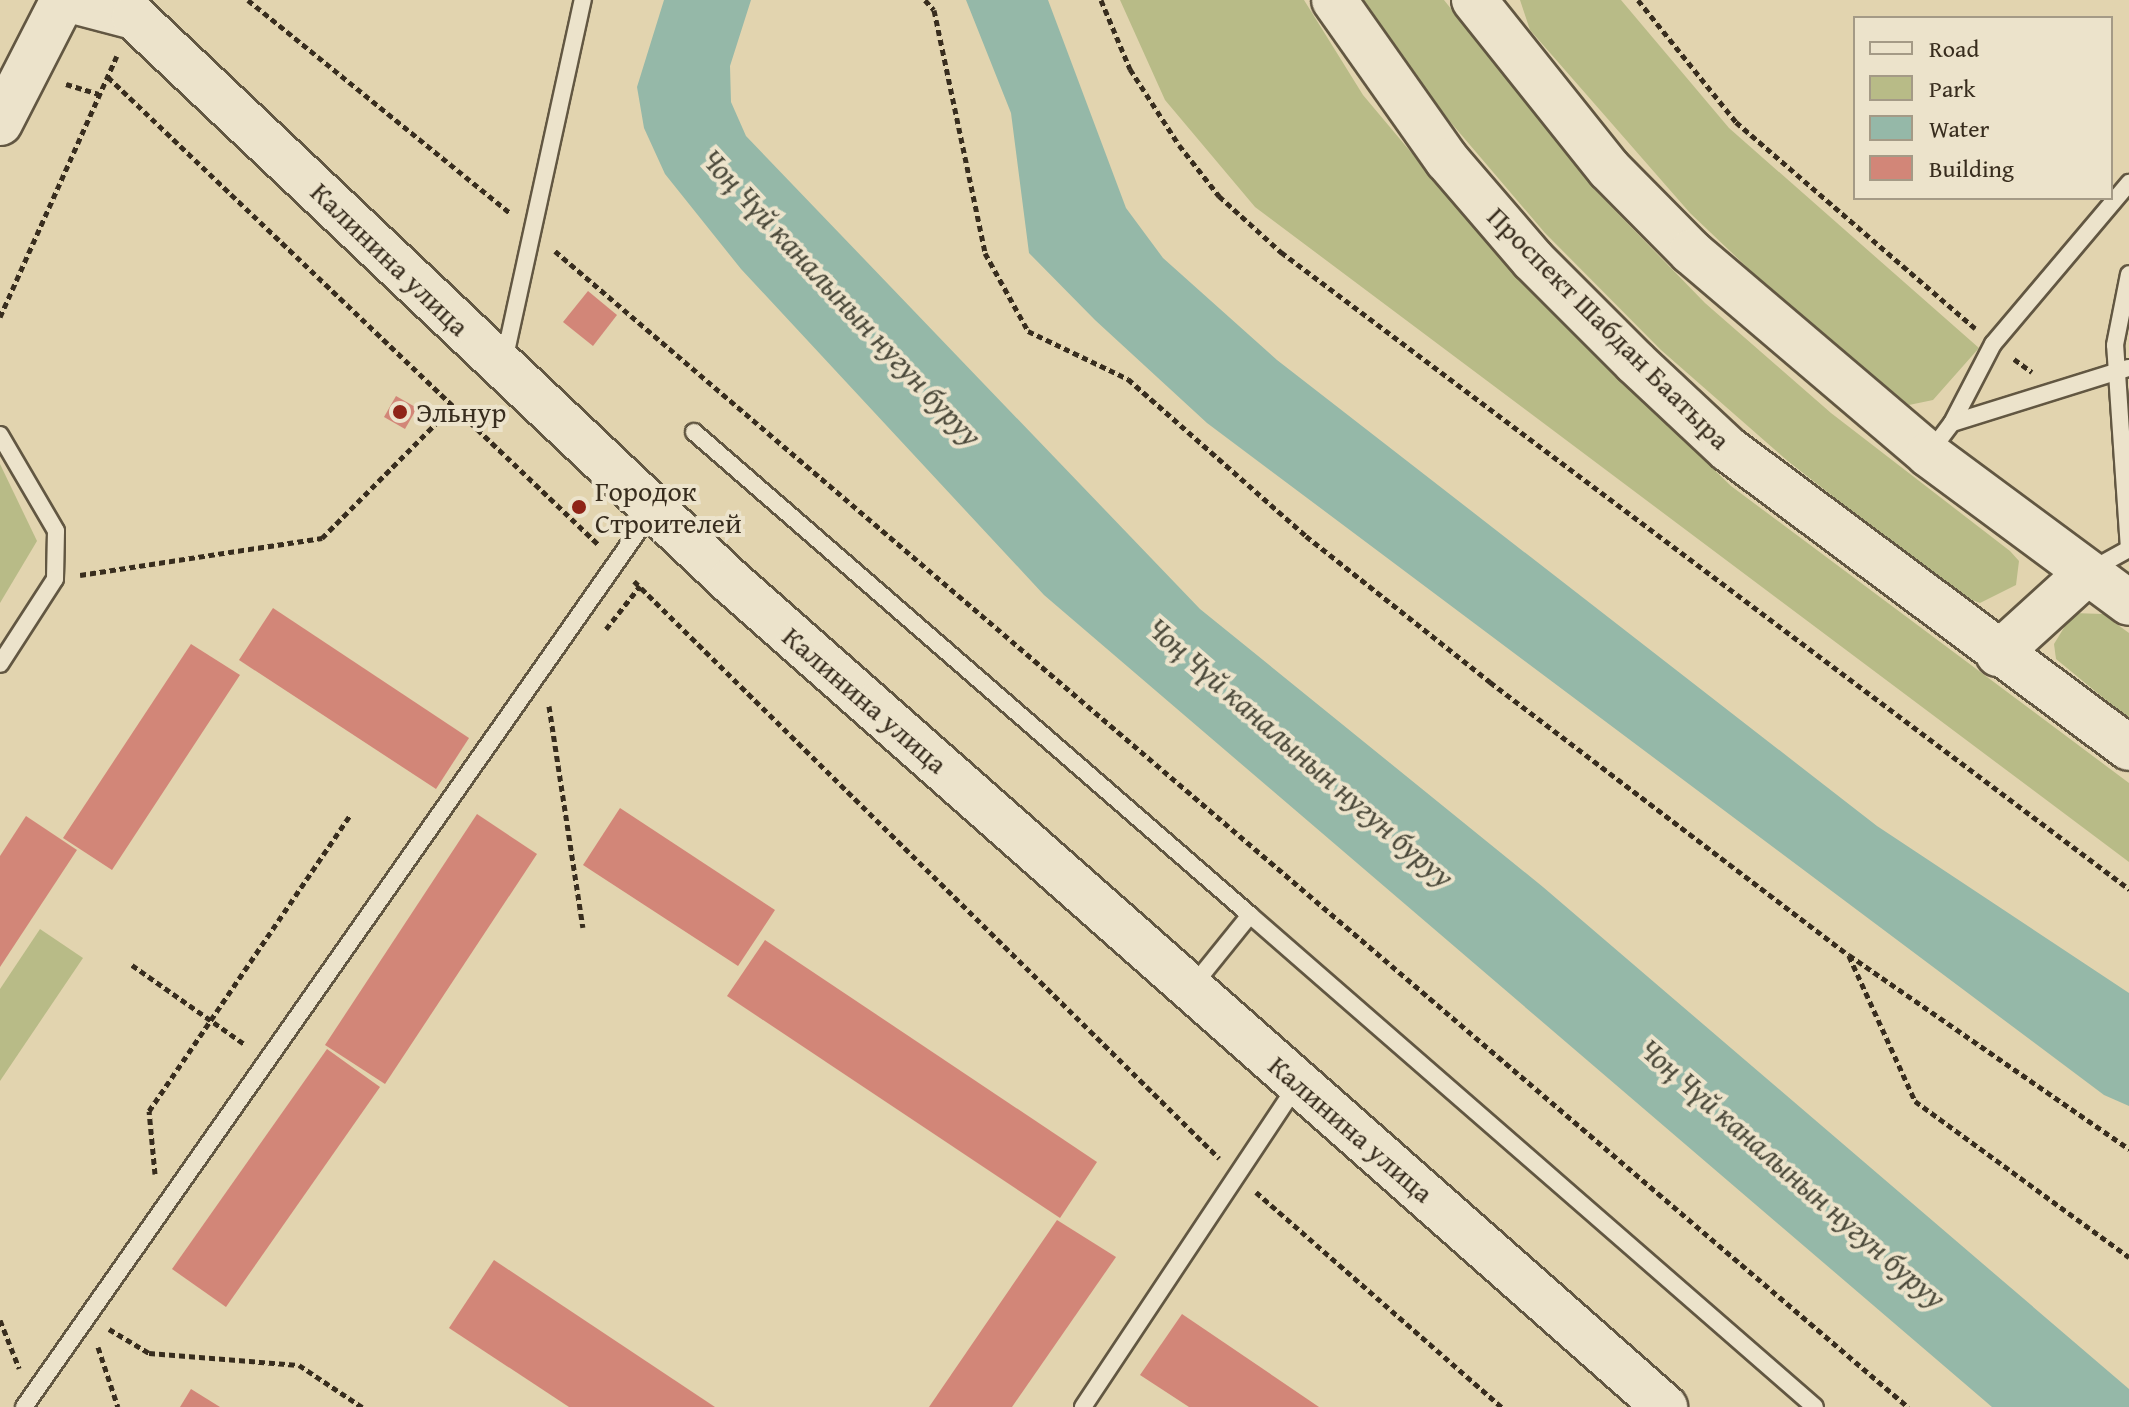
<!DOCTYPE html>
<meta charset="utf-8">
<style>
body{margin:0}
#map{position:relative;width:2129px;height:1407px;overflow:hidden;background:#e2d4af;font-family:"Gentium Book Plus",serif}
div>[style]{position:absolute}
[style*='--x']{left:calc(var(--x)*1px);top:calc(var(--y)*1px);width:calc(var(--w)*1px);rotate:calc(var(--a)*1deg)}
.green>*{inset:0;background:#b8bb87}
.water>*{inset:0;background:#95b8a8}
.building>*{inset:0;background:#d28678}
.path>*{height:5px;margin-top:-2.5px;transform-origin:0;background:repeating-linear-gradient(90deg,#382d1e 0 6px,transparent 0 10px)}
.roads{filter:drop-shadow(2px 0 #625742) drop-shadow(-2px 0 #625742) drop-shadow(0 2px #625742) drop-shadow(0 -2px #625742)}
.lane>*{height:16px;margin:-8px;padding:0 8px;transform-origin:8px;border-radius:8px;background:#ece3cb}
.secondary>*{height:44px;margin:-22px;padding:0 22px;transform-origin:22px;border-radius:22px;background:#ece3cb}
.dots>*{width:22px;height:22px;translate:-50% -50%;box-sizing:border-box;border:4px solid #ece3cb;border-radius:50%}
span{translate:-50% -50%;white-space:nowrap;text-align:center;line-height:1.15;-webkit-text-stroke:8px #ece3cb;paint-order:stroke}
.street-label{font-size:28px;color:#382d1e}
.poi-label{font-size:28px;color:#382d1e}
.left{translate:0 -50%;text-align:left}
.water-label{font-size:30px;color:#4b493a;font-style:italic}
.legend{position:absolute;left:1853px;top:16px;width:260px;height:184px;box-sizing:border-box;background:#ece3cb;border:2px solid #a49a86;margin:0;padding:10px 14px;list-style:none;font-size:24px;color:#382d1e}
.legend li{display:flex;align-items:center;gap:16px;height:40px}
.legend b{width:40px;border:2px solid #a49a86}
</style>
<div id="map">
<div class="green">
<i style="clip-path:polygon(1120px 0,1304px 0,1363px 95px,1514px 275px,1731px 486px,2129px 783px,2129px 862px,1255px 207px,1165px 100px)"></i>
<i style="clip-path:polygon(1364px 0,1444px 0,1593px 188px,1705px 303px,1831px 413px,2010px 551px,2019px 561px,2016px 585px,1980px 603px,1959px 595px,1789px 462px,1661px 350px,1545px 233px,1441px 111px)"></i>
<i style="clip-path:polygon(1520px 0,1621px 0,1729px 128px,1979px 348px,1933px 400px,1909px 405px,1812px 329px,1690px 213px,1530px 30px)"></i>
<i style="clip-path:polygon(0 464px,37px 541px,0 603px)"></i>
<i style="clip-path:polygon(2073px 613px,2103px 614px,2129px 633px,2129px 719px,2056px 659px,2054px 644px)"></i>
<i style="clip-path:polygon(40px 929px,83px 958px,0 1081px,0 989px)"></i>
</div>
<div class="water">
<i style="clip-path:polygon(664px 0,751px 0,730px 66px,731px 102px,746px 136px,1200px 609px,1543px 887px,2129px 1389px,2129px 1407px,1992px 1407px,1044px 595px,741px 269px,665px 174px,644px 128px,637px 87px)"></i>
<i style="clip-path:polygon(966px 0,1048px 0,1126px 208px,1163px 258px,1277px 360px,1877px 826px,2129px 993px,2129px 1106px,2104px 1095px,1207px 423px,1095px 320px,1029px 253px,1011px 113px)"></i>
</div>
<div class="building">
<i style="clip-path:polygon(588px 291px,617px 315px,593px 346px,563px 322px)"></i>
<i style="clip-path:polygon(396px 396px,417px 408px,405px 429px,384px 417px)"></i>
<i style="clip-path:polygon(273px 608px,469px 738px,436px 789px,239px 660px)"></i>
<i style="clip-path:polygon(191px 644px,240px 675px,112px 870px,63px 838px)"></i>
<i style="clip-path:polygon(620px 808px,775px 910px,738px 966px,583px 865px)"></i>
<i style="clip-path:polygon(477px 814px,537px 854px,385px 1084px,325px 1045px)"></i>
<i style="clip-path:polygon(26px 816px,77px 850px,0 967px,0 856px)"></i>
<i style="clip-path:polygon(765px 940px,1097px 1162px,1060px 1218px,727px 996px)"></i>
<i style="clip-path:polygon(327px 1049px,380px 1087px,226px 1307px,172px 1269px)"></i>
<i style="clip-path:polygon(1057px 1220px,1116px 1257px,1012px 1407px,929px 1407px)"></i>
<i style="clip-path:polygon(494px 1260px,715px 1407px,569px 1407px,449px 1328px)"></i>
<i style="clip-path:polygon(1182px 1314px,1319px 1407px,1189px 1407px,1140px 1375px)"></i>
<i style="clip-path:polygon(191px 1389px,220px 1407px,180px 1407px)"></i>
</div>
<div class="path">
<i style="--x:248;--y:0;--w:339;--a:39.1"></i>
<i style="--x:925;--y:0;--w:13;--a:48"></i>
<i style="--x:934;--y:10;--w:248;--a:78.1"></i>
<i style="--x:985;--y:253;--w:89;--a:61.1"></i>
<i style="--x:1028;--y:331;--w:111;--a:25.6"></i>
<i style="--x:1128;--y:379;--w:237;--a:41.4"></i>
<i style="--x:1306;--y:536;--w:235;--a:38.4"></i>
<i style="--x:1490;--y:682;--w:451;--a:37.3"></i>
<i style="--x:1849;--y:955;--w:341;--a:34.7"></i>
<i style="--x:1101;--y:0;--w:75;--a:67.2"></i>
<i style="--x:1130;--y:69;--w:90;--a:57.2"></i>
<i style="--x:1179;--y:145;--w:65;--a:51.9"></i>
<i style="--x:1219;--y:196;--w:84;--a:42.1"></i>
<i style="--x:1281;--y:252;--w:1061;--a:36.91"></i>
<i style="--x:1638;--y:0;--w:156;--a:51.2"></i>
<i style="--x:1736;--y:122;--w:316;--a:40.8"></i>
<i style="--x:108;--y:77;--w:678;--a:43.63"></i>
<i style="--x:66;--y:84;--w:34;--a:17"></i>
<i style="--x:555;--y:251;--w:1780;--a:40.51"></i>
<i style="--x:0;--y:317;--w:286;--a:-65.9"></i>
<i style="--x:2014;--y:359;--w:22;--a:36"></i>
<i style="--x:80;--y:575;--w:245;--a:-8.7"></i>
<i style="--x:322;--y:538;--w:189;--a:-45.2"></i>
<i style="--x:634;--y:581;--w:822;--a:44.61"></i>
<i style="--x:606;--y:629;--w:55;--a:-51.7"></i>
<i style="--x:549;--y:706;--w:224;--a:81.3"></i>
<i style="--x:1849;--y:956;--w:159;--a:65.5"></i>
<i style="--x:1915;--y:1101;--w:265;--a:36.1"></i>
<i style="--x:132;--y:965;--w:139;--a:35.1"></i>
<i style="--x:155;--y:1174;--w:63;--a:-95.4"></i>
<i style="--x:149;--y:1111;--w:359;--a:-55.8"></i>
<i style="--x:1256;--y:1192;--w:327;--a:41.2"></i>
<i style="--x:0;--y:1320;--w:52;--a:68.4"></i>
<i style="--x:109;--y:1329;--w:47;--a:31"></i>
<i style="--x:149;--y:1353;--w:150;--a:4.6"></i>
<i style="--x:299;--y:1365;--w:76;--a:33.7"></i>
<i style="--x:98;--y:1347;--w:63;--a:71.6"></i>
</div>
<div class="roads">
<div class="lane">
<i style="--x:504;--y:361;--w:370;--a:-77.7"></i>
<i style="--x:1952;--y:423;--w:89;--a:-62.6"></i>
<i style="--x:1993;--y:344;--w:211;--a:-49.8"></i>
<i style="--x:694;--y:432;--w:736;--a:40.98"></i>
<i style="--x:1250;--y:915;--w:92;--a:128.9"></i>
<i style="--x:0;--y:435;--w:111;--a:59.7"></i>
<i style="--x:56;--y:531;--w:48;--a:91.2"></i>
<i style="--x:55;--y:579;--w:101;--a:122.9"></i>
<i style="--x:1930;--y:452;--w:36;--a:-53"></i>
<i style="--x:1952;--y:423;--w:185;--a:-17.3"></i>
<i style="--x:2089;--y:571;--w:46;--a:-28.8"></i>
<i style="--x:2129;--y:549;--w:204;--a:-93.9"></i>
<i style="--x:2115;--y:345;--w:72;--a:-78.8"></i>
<i style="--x:1250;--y:915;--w:749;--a:41.05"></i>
<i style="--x:24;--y:1407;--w:1096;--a:-54.96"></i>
<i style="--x:1083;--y:1407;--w:387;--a:-56.4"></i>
</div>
<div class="secondary">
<i style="--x:69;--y:0;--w:67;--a:14.7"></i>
<i style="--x:134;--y:17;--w:821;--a:43.42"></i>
<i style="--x:730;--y:581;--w:1248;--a:41.46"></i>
<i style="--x:1334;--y:0;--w:196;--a:54.8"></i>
<i style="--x:1447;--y:160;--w:132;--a:49.3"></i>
<i style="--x:1533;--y:260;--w:146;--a:45"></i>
<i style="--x:1636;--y:363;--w:126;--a:43.1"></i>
<i style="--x:1728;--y:449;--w:500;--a:36.71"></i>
<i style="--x:1474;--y:0;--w:216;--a:51.4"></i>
<i style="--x:1609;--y:169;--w:117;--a:45.3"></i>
<i style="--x:1691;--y:252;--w:311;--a:40.4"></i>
<i style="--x:1928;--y:454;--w:250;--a:36.5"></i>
<i style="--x:0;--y:123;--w:138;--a:-62.9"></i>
<i style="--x:1998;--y:654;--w:120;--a:-42.3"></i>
</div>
</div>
<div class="dots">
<i style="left:400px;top:412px;background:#8f2418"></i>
<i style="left:579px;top:507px;background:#8f2418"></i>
</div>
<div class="street-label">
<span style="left:390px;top:259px;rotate:44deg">Калинина улица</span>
<span style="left:1609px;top:328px;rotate:45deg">Проспект Шабдан Баатыра</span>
<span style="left:865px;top:700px;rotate:41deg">Калинина улица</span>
<span style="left:1351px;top:1129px;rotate:41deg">Калинина улица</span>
</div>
<div class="poi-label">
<span class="left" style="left:416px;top:412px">Эльнур</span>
<span class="left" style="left:595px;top:507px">Городок<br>Строителей</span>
</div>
<div class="water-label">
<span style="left:842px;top:297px;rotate:47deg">Чоң Чүй каналынын нугун буруу</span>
<span style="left:1301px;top:752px;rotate:41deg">Чоң Чүй каналынын нугун буруу</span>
<span style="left:1793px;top:1173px;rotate:41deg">Чоң Чүй каналынын нугун буруу</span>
</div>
<ul class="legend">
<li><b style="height:10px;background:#ece3cb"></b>Road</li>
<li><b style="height:22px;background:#b8bb87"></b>Park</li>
<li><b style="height:22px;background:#95b8a8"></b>Water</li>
<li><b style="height:22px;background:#d28678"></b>Building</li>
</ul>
</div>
